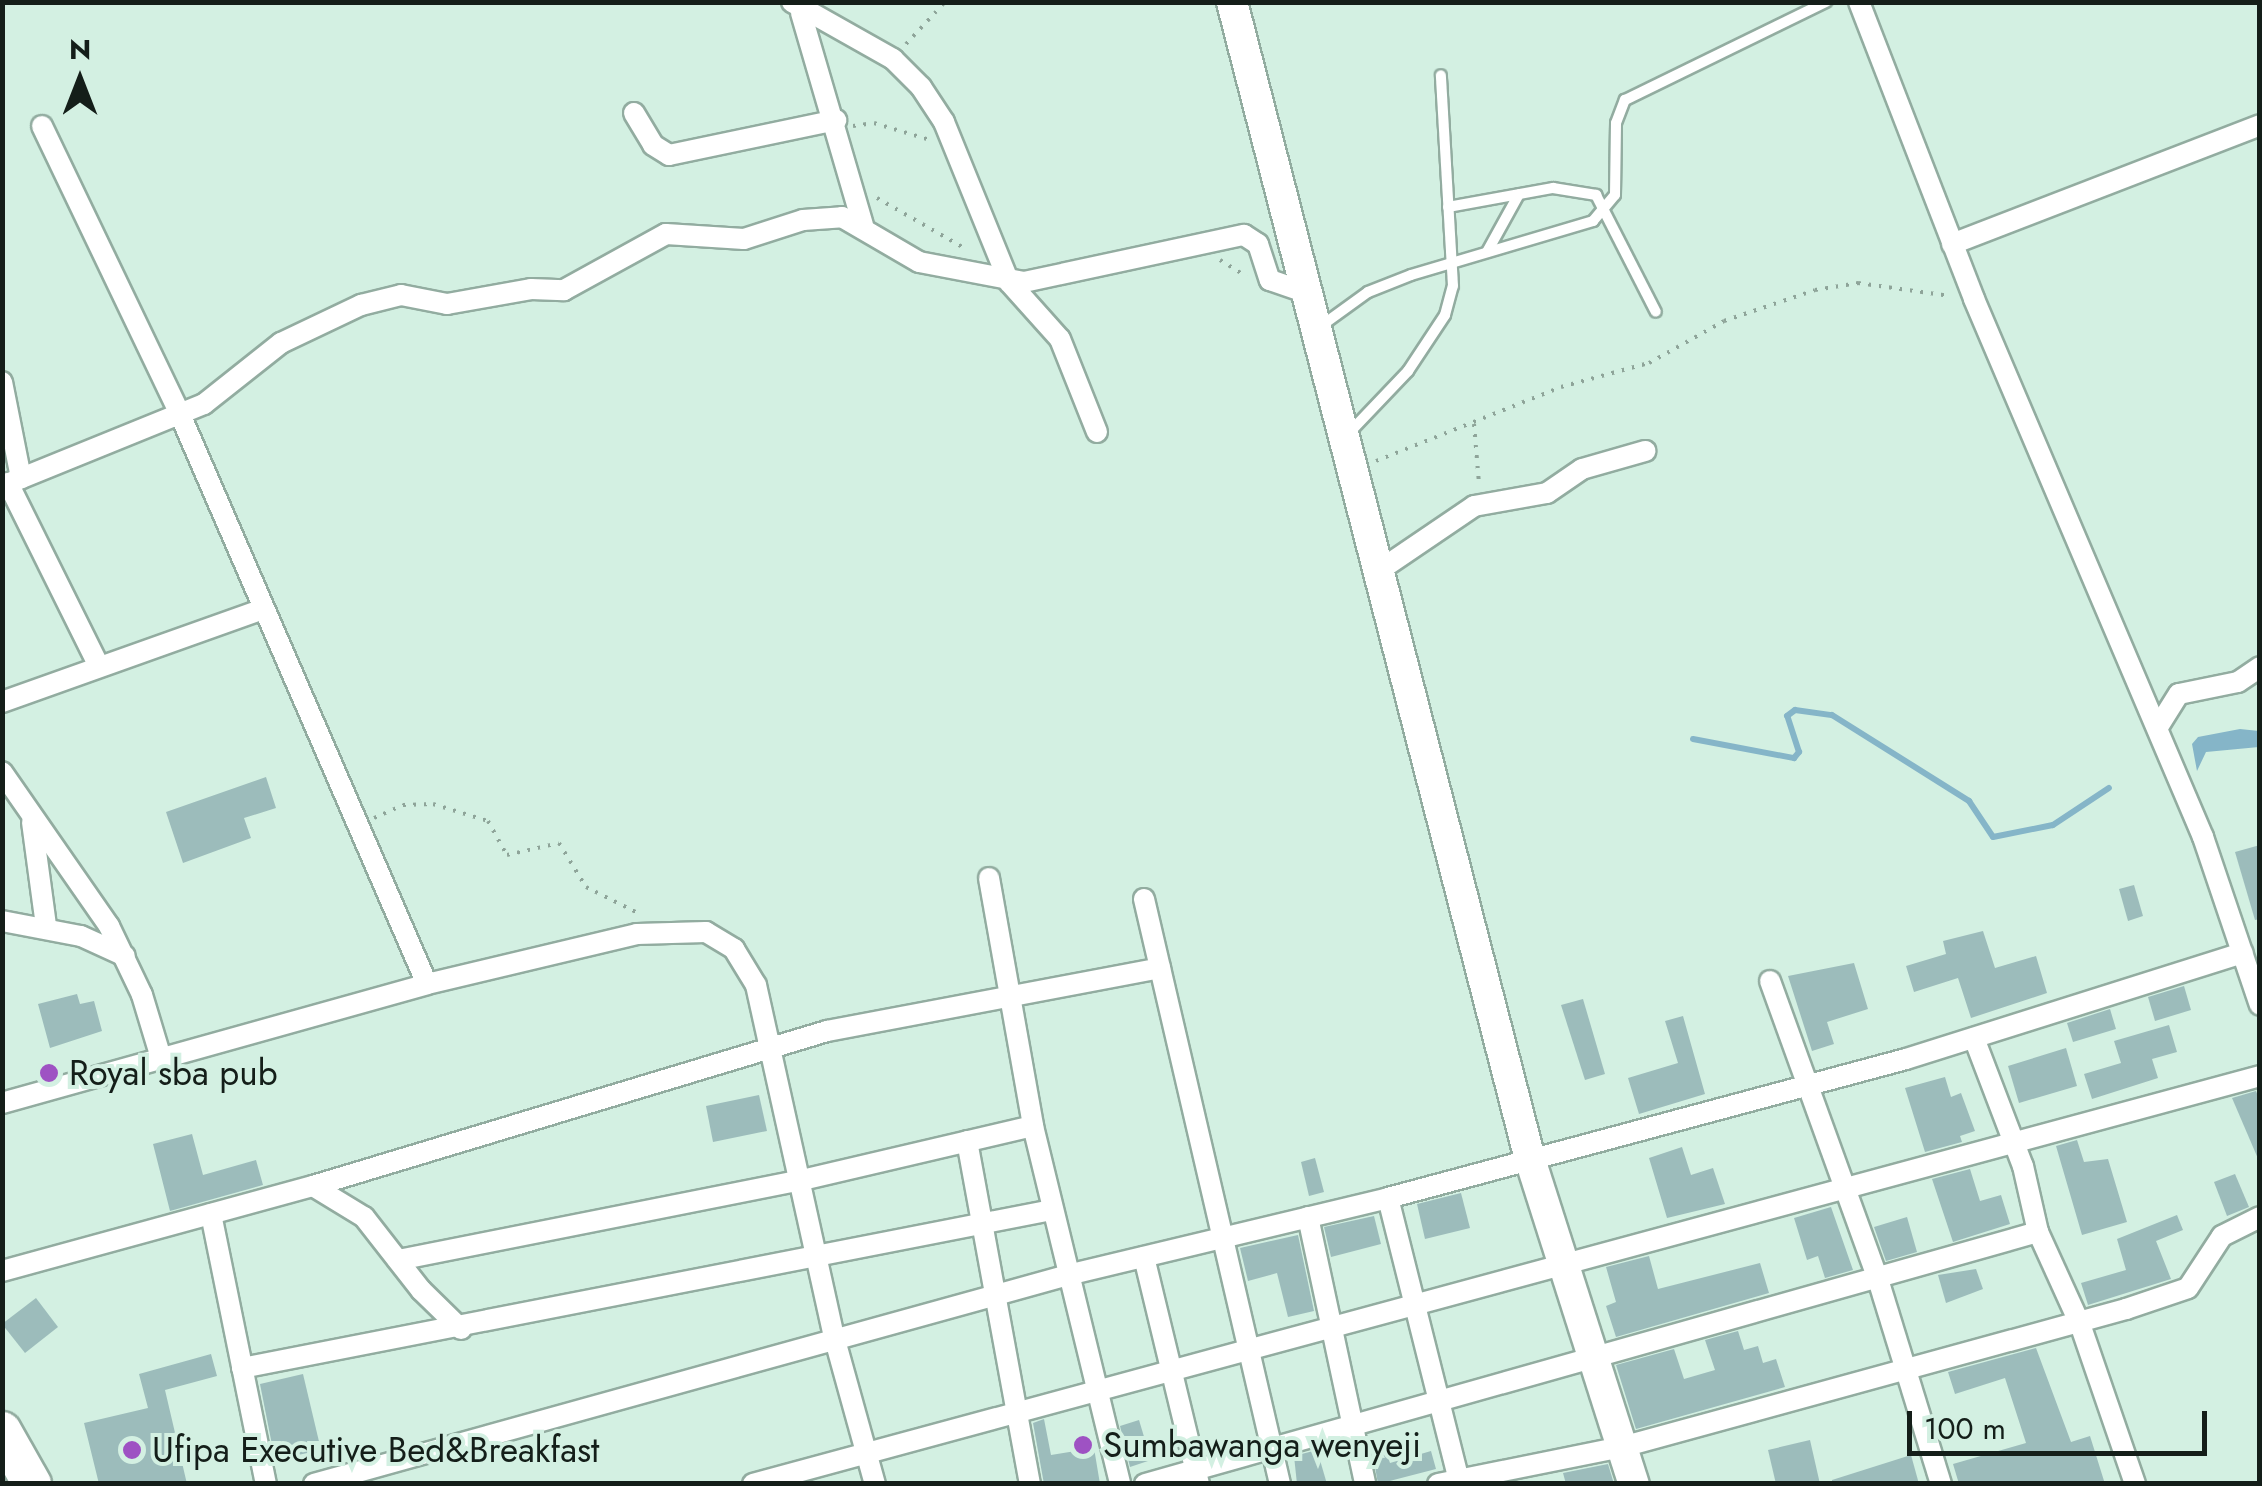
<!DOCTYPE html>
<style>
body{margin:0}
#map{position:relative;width:2262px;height:1486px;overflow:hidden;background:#d3f0e2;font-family:Jost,sans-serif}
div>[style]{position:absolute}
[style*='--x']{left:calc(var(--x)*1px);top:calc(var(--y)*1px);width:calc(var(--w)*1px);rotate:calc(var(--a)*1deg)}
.water>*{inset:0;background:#85b5c8}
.stream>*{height:6px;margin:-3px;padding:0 3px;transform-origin:3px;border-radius:3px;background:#85b5c8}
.building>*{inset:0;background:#9cbcbb}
.path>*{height:4px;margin-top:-2px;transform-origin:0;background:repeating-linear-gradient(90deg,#8ea499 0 2.5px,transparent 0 10.5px)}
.roads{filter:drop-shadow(2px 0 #92aca0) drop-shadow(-2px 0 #92aca0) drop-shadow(0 2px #92aca0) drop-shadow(0 -2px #92aca0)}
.lane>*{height:10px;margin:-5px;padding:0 5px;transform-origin:5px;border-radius:5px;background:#fff}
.street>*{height:20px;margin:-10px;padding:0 10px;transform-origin:10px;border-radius:10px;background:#fff}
.secondary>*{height:30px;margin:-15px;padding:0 15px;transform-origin:15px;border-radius:15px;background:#fff}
.highway>*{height:38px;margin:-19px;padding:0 19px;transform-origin:19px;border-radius:19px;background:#fff}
.dots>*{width:28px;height:28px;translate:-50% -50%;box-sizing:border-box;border:5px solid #d3f0e2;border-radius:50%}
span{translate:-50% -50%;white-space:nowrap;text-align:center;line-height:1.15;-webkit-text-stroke:8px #d3f0e2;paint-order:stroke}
.poi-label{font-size:35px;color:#141e19}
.left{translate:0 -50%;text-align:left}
.frame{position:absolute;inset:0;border:5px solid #141e19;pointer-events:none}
.north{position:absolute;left:30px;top:30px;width:100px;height:100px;-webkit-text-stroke:8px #d3f0e2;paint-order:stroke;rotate:0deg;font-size:28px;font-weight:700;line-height:40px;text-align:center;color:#141e19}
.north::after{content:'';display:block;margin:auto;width:35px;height:45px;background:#141e19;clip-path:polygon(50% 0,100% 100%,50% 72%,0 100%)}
.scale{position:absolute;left:1907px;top:1411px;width:300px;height:45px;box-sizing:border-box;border:5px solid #141e19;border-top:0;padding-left:12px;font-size:30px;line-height:35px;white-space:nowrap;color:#141e19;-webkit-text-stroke:8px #d3f0e2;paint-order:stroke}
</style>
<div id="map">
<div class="water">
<i style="clip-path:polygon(2240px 729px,2259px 731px,2259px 747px,2206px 752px,2197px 771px,2192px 744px,2198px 737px)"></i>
</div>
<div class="stream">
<i style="--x:1693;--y:739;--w:103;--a:10.7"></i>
<i style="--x:1794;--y:758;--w:8;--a:-50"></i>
<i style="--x:1799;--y:752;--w:38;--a:-108"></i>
<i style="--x:1787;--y:716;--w:10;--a:-37"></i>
<i style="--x:1795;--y:710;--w:37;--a:8"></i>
<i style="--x:1832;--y:715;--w:162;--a:32.1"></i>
<i style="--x:1969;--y:801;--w:43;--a:56.3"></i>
<i style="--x:1993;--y:837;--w:61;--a:-11.3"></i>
<i style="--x:2053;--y:825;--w:67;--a:-33.5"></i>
</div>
<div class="building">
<i style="clip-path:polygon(266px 777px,276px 808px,244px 818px,251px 838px,183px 863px,166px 812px)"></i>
<i style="clip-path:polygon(2260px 845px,2260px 919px,2255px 920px,2235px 852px)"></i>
<i style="clip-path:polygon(2134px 885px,2143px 916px,2128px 921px,2119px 889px)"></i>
<i style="clip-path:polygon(1983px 931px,1995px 968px,2036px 956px,2047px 993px,1971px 1018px,1958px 978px,1914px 992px,1906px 966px,1946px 954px,1943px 941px)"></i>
<i style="clip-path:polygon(1854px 963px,1868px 1009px,1827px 1022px,1834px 1044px,1812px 1051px,1788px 976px)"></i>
<i style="clip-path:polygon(2184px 986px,2191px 1010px,2155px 1021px,2148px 997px)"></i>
<i style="clip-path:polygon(77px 994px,80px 1004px,94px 1001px,102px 1031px,50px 1048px,38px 1004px)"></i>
<i style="clip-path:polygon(1583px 999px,1605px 1074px,1585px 1080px,1561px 1005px)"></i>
<i style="clip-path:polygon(2110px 1009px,2116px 1029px,2073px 1042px,2067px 1023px)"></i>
<i style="clip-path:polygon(1683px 1016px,1705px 1094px,1639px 1114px,1628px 1078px,1678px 1063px,1665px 1021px)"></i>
<i style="clip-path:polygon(2169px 1025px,2177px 1052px,2152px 1059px,2158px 1078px,2092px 1099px,2084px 1074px,2121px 1063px,2114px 1041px)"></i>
<i style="clip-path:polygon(2066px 1048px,2077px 1086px,2019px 1103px,2008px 1066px)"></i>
<i style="clip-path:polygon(1945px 1077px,1951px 1097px,1961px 1093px,1975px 1131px,1960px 1136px,1962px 1142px,1925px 1152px,1905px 1088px)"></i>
<i style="clip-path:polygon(2256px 1091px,2260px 1101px,2259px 1161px,2232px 1098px)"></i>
<i style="clip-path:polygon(759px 1095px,767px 1131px,713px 1142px,706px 1106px)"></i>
<i style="clip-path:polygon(192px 1134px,203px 1175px,256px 1160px,263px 1185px,170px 1211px,153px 1144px)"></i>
<i style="clip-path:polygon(2077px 1140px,2084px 1162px,2108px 1159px,2127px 1222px,2082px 1235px,2056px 1146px)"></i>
<i style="clip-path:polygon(1682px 1147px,1691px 1175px,1713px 1168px,1725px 1204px,1667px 1218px,1649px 1158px)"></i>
<i style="clip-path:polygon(1315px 1158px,1324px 1192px,1309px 1196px,1301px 1162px)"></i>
<i style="clip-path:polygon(1970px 1169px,1980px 1201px,2001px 1195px,2010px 1224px,1953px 1242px,1932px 1179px)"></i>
<i style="clip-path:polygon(2235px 1174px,2249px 1207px,2227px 1216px,2214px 1182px)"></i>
<i style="clip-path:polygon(1461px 1193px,1470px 1228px,1425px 1239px,1417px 1204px)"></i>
<i style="clip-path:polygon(1831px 1207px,1853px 1270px,1825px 1278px,1818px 1256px,1807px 1260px,1794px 1218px)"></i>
<i style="clip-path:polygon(2177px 1215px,2183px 1230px,2156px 1241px,2171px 1279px,2088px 1305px,2081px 1283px,2126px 1270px,2117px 1239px)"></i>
<i style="clip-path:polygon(1374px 1216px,1381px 1244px,1331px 1257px,1324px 1227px)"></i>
<i style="clip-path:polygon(1907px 1217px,1917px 1252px,1886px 1261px,1874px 1227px)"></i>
<i style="clip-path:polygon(1298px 1235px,1314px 1311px,1288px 1317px,1277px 1273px,1248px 1281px,1240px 1248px)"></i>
<i style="clip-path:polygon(1649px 1256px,1658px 1289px,1760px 1263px,1769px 1293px,1616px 1337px,1606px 1306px,1616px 1302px,1606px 1267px)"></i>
<i style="clip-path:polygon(1976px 1269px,1983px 1289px,1946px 1303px,1938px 1275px)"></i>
<i style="clip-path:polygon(36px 1298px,58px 1327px,25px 1353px,2px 1324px)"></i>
<i style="clip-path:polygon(1738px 1331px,1744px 1350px,1758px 1346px,1763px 1363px,1776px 1359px,1785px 1387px,1636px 1429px,1616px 1365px,1674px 1349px,1684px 1379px,1715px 1370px,1705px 1340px)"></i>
<i style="clip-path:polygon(2036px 1348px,2071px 1442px,2090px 1436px,2105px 1484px,1959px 1484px,1953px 1464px,2026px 1443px,2005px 1378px,1955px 1394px,1948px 1372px)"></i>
<i style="clip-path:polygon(211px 1354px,217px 1376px,165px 1390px,187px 1484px,99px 1484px,84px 1423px,148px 1408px,139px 1374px)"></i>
<i style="clip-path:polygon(303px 1374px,321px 1450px,275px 1460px,260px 1384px)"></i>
<i style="clip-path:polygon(1044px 1419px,1051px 1455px,1094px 1448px,1100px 1484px,1044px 1484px,1033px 1423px)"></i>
<i style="clip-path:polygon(1139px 1420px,1151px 1460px,1130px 1467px,1120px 1426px)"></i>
<i style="clip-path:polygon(1810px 1440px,1820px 1484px,1776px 1484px,1768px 1450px)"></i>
<i style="clip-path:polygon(1317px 1450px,1327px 1484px,1297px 1484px,1294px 1456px)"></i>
<i style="clip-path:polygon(1386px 1451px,1390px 1463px,1431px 1451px,1436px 1469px,1378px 1484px,1373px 1455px)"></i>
<i style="clip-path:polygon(1911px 1455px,1919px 1484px,1832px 1484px,1832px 1480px)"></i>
<i style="clip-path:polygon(1608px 1464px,1614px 1484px,1566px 1484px,1563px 1473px)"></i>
</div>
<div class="path">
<i style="--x:906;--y:44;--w:57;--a:-47.1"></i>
<i style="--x:853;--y:126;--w:21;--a:-8"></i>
<i style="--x:874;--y:123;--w:59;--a:16.9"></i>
<i style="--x:877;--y:198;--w:100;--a:29.9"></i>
<i style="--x:1220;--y:260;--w:31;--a:32"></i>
<i style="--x:1474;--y:424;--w:60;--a:85.2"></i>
<i style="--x:1376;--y:461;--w:199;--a:-21.8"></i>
<i style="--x:1561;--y:387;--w:91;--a:-15.3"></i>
<i style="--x:1649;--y:363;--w:86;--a:-29.2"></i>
<i style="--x:1724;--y:321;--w:96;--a:-18.8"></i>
<i style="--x:1815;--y:290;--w:44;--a:-9.2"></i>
<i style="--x:1858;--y:283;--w:93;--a:8"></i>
<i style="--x:374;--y:818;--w:32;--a:-24"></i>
<i style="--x:403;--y:805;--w:30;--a:-2"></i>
<i style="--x:433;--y:804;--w:58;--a:17.2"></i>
<i style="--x:488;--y:821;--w:39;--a:61"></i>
<i style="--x:507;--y:855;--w:53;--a:-13"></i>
<i style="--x:559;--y:843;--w:52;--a:58.5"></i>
<i style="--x:586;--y:887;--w:58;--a:26.6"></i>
</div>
<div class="roads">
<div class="lane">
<i style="--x:1448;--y:207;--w:107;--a:-10.3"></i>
<i style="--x:1553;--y:188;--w:44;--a:9.2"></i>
<i style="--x:1596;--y:195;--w:131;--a:62.9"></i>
<i style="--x:1487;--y:252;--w:66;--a:-61.1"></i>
<i style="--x:1321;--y:326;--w:58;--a:-35.9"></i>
<i style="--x:1368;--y:292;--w:46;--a:-21.6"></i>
<i style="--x:1411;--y:275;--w:190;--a:-16.5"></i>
<i style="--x:1593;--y:221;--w:34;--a:-50"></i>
<i style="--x:1615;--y:195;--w:72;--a:-89.2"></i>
<i style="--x:1616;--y:123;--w:25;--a:-69"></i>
<i style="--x:1625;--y:100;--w:224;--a:-26"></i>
<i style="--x:1349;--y:433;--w:86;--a:-46.4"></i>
<i style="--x:1408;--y:371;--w:67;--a:-56.5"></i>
<i style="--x:1445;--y:315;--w:30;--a:-75"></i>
<i style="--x:1453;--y:286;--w:211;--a:-93.3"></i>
</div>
<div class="street">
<i style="--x:792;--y:2;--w:116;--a:29.4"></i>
<i style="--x:893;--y:59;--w:40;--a:45"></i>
<i style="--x:921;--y:87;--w:42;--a:56.7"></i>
<i style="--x:944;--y:122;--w:173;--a:67.9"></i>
<i style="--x:1009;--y:282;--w:76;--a:48.2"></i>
<i style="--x:1060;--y:339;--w:100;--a:68.3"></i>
<i style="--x:1859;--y:2;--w:318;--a:68.8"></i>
<i style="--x:1974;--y:299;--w:585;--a:66.94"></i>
<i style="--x:2203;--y:837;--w:177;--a:71.3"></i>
<i style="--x:801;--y:13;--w:221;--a:73.7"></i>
<i style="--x:634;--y:113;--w:37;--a:59"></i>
<i style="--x:653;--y:145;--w:19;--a:32"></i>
<i style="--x:669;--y:155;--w:171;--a:-11.8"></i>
<i style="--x:42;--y:126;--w:317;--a:64.4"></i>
<i style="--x:179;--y:412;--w:623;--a:66.56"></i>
<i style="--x:1952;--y:244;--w:330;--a:-21.1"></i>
<i style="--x:2;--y:382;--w:98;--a:78.8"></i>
<i style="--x:8;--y:483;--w:204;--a:63.6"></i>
<i style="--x:2;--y:486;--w:218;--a:-22.1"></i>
<i style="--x:204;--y:404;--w:98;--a:-38.4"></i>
<i style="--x:281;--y:343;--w:89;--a:-25.4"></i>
<i style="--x:361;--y:305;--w:41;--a:-14"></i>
<i style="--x:401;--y:295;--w:47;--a:11.1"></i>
<i style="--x:447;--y:304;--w:85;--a:-10.1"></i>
<i style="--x:531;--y:289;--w:33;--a:2"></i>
<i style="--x:564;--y:290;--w:116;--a:-28.8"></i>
<i style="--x:666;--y:234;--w:78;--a:3.7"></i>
<i style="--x:744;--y:239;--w:62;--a:-17.9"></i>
<i style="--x:803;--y:220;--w:39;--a:-4"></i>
<i style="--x:842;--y:217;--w:89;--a:30.3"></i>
<i style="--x:919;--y:262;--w:107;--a:10.8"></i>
<i style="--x:1024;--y:282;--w:225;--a:-12.1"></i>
<i style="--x:1244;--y:235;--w:17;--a:33"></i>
<i style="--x:1258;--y:244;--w:38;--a:72"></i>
<i style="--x:1270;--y:280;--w:39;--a:19"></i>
<i style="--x:1380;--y:570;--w:114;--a:-34.2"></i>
<i style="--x:1474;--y:506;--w:74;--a:-10.1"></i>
<i style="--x:1547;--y:493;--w:42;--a:-34.4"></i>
<i style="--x:1582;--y:469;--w:66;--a:-15.9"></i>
<i style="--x:2;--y:702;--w:277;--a:-19.6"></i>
<i style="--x:2158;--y:727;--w:39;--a:-58"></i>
<i style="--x:2179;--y:694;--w:60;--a:-11.5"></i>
<i style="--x:2238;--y:682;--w:27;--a:-34"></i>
<i style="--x:2;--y:772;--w:188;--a:55.2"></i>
<i style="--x:109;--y:926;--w:76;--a:64.4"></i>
<i style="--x:142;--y:995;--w:66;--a:73.2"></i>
<i style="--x:32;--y:822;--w:105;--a:82.3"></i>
<i style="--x:989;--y:878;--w:252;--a:79.9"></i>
<i style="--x:1033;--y:1126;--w:368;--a:76.3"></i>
<i style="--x:1144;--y:899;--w:601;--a:76.91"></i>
<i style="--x:2;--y:921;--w:80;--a:10.8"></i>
<i style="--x:81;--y:936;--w:48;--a:24.4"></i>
<i style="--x:1770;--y:981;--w:314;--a:70.1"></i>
<i style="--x:1877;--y:1276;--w:218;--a:72.9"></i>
<i style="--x:1974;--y:1038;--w:137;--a:69.1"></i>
<i style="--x:2023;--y:1166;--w:68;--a:77.2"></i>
<i style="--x:2038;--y:1232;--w:101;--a:65.5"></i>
<i style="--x:2080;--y:1324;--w:169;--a:71"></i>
<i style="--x:2;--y:1103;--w:441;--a:-15.6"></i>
<i style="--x:427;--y:984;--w:216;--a:-13.4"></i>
<i style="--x:637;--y:934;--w:69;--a:-1.7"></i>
<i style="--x:706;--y:932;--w:33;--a:31"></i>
<i style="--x:734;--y:949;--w:42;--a:58.6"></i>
<i style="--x:756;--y:985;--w:364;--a:77.5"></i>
<i style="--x:835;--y:1340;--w:149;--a:74.5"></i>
<i style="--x:967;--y:1141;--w:349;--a:79.6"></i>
<i style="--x:313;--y:1186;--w:60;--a:31.3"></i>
<i style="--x:364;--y:1217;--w:93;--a:52"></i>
<i style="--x:421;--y:1290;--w:56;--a:44.3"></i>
<i style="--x:1388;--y:1198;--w:295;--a:75.9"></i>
<i style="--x:211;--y:1214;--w:276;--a:78.5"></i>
<i style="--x:1308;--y:1217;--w:273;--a:77.9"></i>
<i style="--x:1144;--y:1257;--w:234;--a:76.4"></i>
<i style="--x:398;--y:1260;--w:408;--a:-11.2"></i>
<i style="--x:798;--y:1181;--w:241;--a:-13.2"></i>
<i style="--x:2;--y:1271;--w:322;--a:-15.3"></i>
<i style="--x:313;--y:1186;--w:537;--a:-16.78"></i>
<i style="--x:827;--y:1031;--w:339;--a:-10.7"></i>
<i style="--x:242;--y:1368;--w:825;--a:-11.04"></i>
<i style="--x:314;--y:1484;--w:782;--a:-15.49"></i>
<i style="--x:1068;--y:1275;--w:329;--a:-13.5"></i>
<i style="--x:1388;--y:1198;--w:536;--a:-15.02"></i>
<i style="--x:1906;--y:1059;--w:353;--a:-17.5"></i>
<i style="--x:753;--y:1484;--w:1561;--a:-15.15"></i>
<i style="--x:1145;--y:1484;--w:928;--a:-15.76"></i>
<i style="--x:1438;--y:1484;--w:188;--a:-11.4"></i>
<i style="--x:1622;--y:1447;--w:523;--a:-15.31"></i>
<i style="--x:2126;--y:1309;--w:65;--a:-18.7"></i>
<i style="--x:2188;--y:1288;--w:62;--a:-56.8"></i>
<i style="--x:2222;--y:1236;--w:42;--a:-26.6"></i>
</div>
<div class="secondary">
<i style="--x:1232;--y:2;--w:1195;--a:75.56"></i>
<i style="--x:1530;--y:1159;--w:341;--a:72.3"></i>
</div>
<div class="highway">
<i style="--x:2;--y:1431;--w:61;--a:60.5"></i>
</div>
</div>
<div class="dots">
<i style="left:49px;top:1073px;background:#9e52c3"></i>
<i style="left:1083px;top:1445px;background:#9e52c3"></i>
<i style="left:132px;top:1450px;background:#9e52c3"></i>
</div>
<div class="poi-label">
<span class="left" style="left:69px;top:1073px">Royal sba pub</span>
<span class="left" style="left:1103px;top:1445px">Sumbawanga wenyeji</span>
<span class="left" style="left:152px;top:1450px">Ufipa Executive Bed&amp;Breakfast</span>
</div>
<div class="frame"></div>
<div class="north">N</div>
<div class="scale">100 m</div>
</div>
